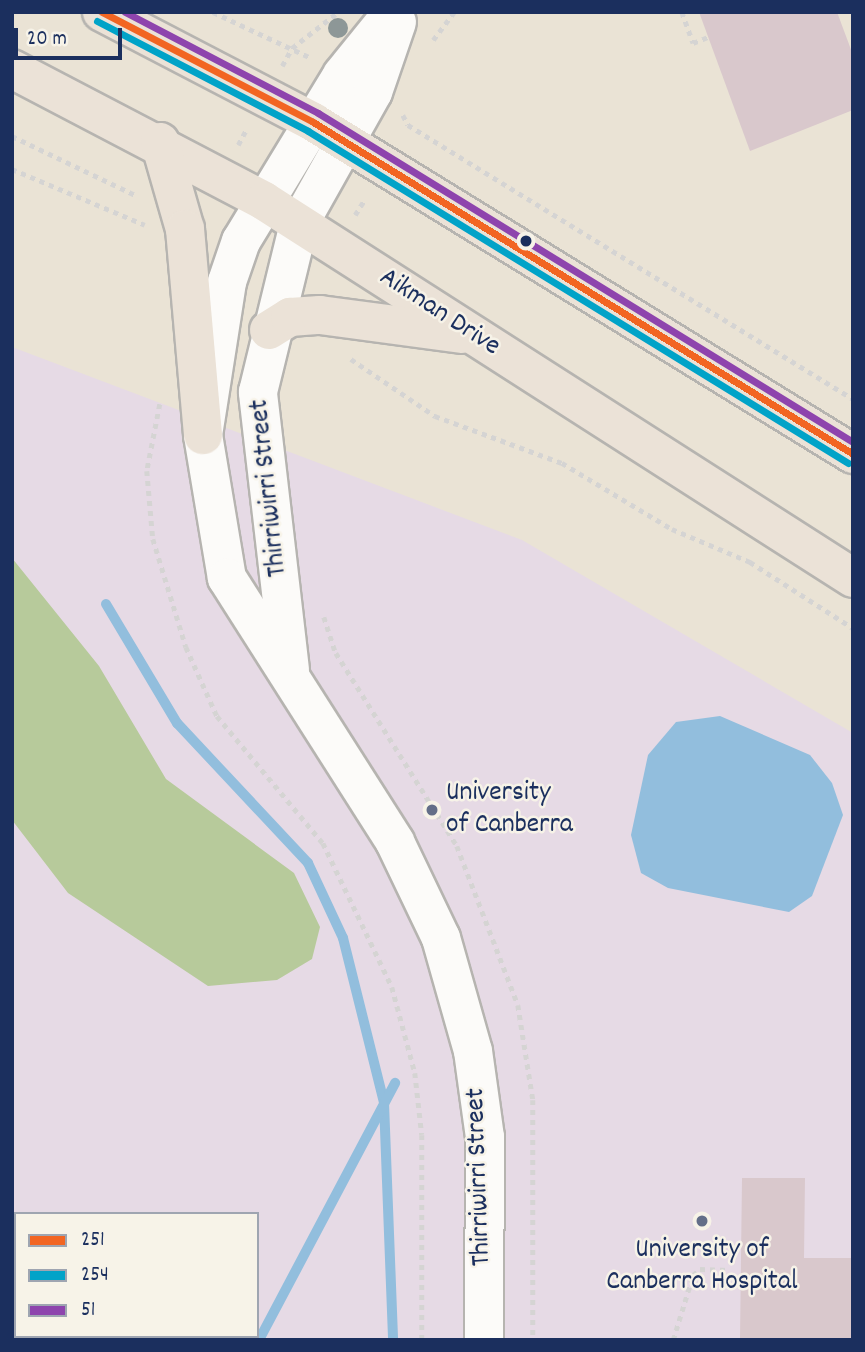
<!DOCTYPE html>
<style>
body{margin:0}
#map{position:relative;width:865px;height:1352px;overflow:hidden;background:#eae3d5;font-family:Dekko,sans-serif}
div>[style]{position:absolute}
[style*='--x']{left:calc(var(--x)*1px);top:calc(var(--y)*1px);width:calc(var(--w)*1px);rotate:calc(var(--a)*1deg)}
.built>*{inset:0;background:#e6dae5}
.forest>*{inset:0;background:#b7ca9b}
.water>*{inset:0;background:#92bedd}
.stream>*{height:10px;margin:-5px;padding:0 5px;transform-origin:5px;border-radius:5px;background:#92bedd}
.building>*{inset:0;background:#d9c8cc}
.path>*{height:4.5px;margin-top:-2.25px;transform-origin:0;background:repeating-linear-gradient(90deg,#d5d4d3 0 5px,transparent 0 10px)}
.roads{filter:drop-shadow(2px 0 #b6b4b0) drop-shadow(-2px 0 #b6b4b0) drop-shadow(0 2px #b6b4b0) drop-shadow(0 -2px #b6b4b0)}
.minor>*{height:38px;margin:-19px;padding:0 19px;transform-origin:19px;border-radius:19px;background:#fcfbf9}
.major>*{height:38px;margin:-19px;padding:0 19px;transform-origin:19px;border-radius:19px;background:#ebe2d7}
.bus-1>*{height:7px;margin:-3.5px;padding:0 3.5px;transform-origin:3.5px;border-radius:3.5px;background:#f26522}
.bus-2>*{height:7px;margin:-3.5px;padding:0 3.5px;transform-origin:3.5px;border-radius:3.5px;background:#01a3c8}
.bus-3>*{height:7px;margin:-3.5px;padding:0 3.5px;transform-origin:3.5px;border-radius:3.5px;background:#8e44ad}
.trees>*{width:20px;height:20px;margin:-10px;border-radius:50%;background:#8d9797}
.dots>*{width:19px;height:19px;translate:-50% -50%;box-sizing:border-box;border:4px solid #f7f3e8;border-radius:50%}
span{translate:-50% -50%;white-space:nowrap;text-align:center;line-height:1.15;-webkit-text-stroke:5px #f7f3e8;paint-order:stroke}
.street-label{font-size:28px;color:#1b2f5e}
.poi-label{font-size:28px;color:#1b2f5e}
.left{translate:0 -50%;text-align:left}
.frame{position:absolute;inset:0;border:14px solid #1b2f5e;pointer-events:none}
.legend{position:absolute;left:14px;top:1212px;width:245px;height:126px;box-sizing:border-box;background:#f7f3e8;border:2px solid #9fa5b1;margin:0;padding:9px 12px;list-style:none;font-size:21px;color:#1b2f5e}
.legend li{display:flex;align-items:center;gap:14px;height:35px}
.legend b{width:35px;border:2px solid #9fa5b1}
.scale{position:absolute;left:14px;top:28px;width:108px;height:32px;box-sizing:border-box;border:4px solid #1b2f5e;border-top:0;padding-left:9px;font-size:21px;line-height:24px;white-space:nowrap;color:#1b2f5e;-webkit-text-stroke:5px #f7f3e8;paint-order:stroke}
</style>
<div id="map">
<div class="built">
<i style="clip-path:polygon(evenodd,12px 347px,522px 540px,853px 733px,853px 1340px,12px 1340px,12px 347px,16px 1214px,257px 1214px,257px 1336px,16px 1336px,16px 1214px)"></i>
</div>
<div class="forest">
<i style="clip-path:polygon(12px 558px,99px 666px,166px 779px,294px 873px,320px 927px,312px 959px,277px 980px,208px 986px,68px 893px,12px 820px)"></i>
</div>
<div class="water">
<i style="clip-path:polygon(720px 716px,810px 755px,832px 783px,843px 815px,812px 896px,789px 912px,668px 888px,641px 873px,631px 835px,648px 755px,676px 722px)"></i>
</div>
<div class="stream">
<i style="--x:106;--y:604;--w:139;--a:59.2"></i>
<i style="--x:177;--y:723;--w:192;--a:46.9"></i>
<i style="--x:308;--y:863;--w:83;--a:65"></i>
<i style="--x:343;--y:938;--w:170;--a:76"></i>
<i style="--x:384;--y:1103;--w:237;--a:87.8"></i>
<i style="--x:259;--y:1340;--w:291;--a:-62.1"></i>
</div>
<div class="building">
<i style="clip-path:polygon(699px 12px,837px 12px,853px 55px,853px 110px,750px 151px)"></i>
<i style="clip-path:polygon(742px 1178px,805px 1178px,804px 1258px,853px 1258px,853px 1340px,740px 1340px)"></i>
</div>
<div class="path">
<i style="--x:213;--y:12;--w:108;--a:25.1"></i>
<i style="--x:682;--y:12;--w:33;--a:70"></i>
<i style="--x:693;--y:43;--w:16;--a:-22"></i>
<i style="--x:433;--y:40;--w:35;--a:-53"></i>
<i style="--x:282;--y:66;--w:21;--a:-61"></i>
<i style="--x:292;--y:48;--w:58;--a:-38"></i>
<i style="--x:403;--y:115;--w:11;--a:63"></i>
<i style="--x:408;--y:125;--w:523;--a:31.62"></i>
<i style="--x:12;--y:136;--w:139;--a:25.6"></i>
<i style="--x:238;--y:145;--w:19;--a:-62"></i>
<i style="--x:12;--y:169;--w:144;--a:22.8"></i>
<i style="--x:355;--y:215;--w:19;--a:-58"></i>
<i style="--x:351;--y:359;--w:102;--a:34.2"></i>
<i style="--x:435;--y:416;--w:135;--a:20.3"></i>
<i style="--x:562;--y:463;--w:128;--a:31"></i>
<i style="--x:672;--y:529;--w:85;--a:22.9"></i>
<i style="--x:750;--y:562;--w:122;--a:32.7"></i>
<i style="--x:160;--y:404;--w:68;--a:101"></i>
<i style="--x:147;--y:471;--w:68;--a:85"></i>
<i style="--x:153;--y:539;--w:113;--a:73"></i>
<i style="--x:186;--y:647;--w:76;--a:65.8"></i>
<i style="--x:217;--y:716;--w:165;--a:50.2"></i>
<i style="--x:323;--y:843;--w:160;--a:64.4"></i>
<i style="--x:392;--y:987;--w:89;--a:75"></i>
<i style="--x:415;--y:1073;--w:62;--a:83.6"></i>
<i style="--x:422;--y:1135;--w:205;--a:90"></i>
<i style="--x:324;--y:617;--w:38;--a:72"></i>
<i style="--x:336;--y:653;--w:228;--a:57.9"></i>
<i style="--x:457;--y:846;--w:170;--a:69"></i>
<i style="--x:518;--y:1005;--w:96;--a:81"></i>
<i style="--x:533;--y:1100;--w:240;--a:90"></i>
<i style="--x:673;--y:1340;--w:68;--a:-72.9"></i>
<i style="--x:693;--y:1275;--w:9;--a:-41"></i>
<i style="--x:700;--y:1269;--w:29;--a:2"></i>
</div>
<div class="roads">
<div class="minor">
<i style="--x:393;--y:12;--w:81;--a:129"></i>
<i style="--x:342;--y:75;--w:194;--a:121.3"></i>
<i style="--x:241;--y:241;--w:43;--a:108.9"></i>
<i style="--x:227;--y:282;--w:155;--a:98.9"></i>
<i style="--x:203;--y:435;--w:145;--a:80.5"></i>
<i style="--x:227;--y:578;--w:313;--a:57.5"></i>
<i style="--x:395;--y:842;--w:106;--a:64.4"></i>
<i style="--x:441;--y:938;--w:117;--a:74.2"></i>
<i style="--x:473;--y:1051;--w:87;--a:82.1"></i>
<i style="--x:485;--y:1137;--w:203;--a:90.3"></i>
<i style="--x:290;--y:670;--w:280;--a:-96.6"></i>
<i style="--x:258;--y:392;--w:173;--a:-76.3"></i>
<i style="--x:299;--y:224;--w:151;--a:-60.7"></i>
<i style="--x:373;--y:92;--w:74;--a:-71.1"></i>
</div>
<div class="major">
<i style="--x:102;--y:12;--w:238;--a:27.5"></i>
<i style="--x:313;--y:122;--w:634;--a:31.58"></i>
<i style="--x:12;--y:69;--w:284;--a:27.6"></i>
<i style="--x:264;--y:201;--w:699;--a:32.62"></i>
<i style="--x:160;--y:142;--w:91;--a:74"></i>
<i style="--x:185;--y:229;--w:207;--a:85"></i>
<i style="--x:269;--y:330;--w:25;--a:-32"></i>
<i style="--x:290;--y:317;--w:30;--a:-4"></i>
<i style="--x:320;--y:315;--w:143;--a:7.6"></i>
</div>
</div>
<div class="bus-1">
<i style="--x:102;--y:12;--w:238;--a:27.5"></i>
<i style="--x:313;--y:122;--w:634;--a:31.58"></i>
</div>
<div class="bus-2">
<i style="--x:97;--y:21;--w:238;--a:27.5"></i>
<i style="--x:308;--y:131;--w:634;--a:31.58"></i>
</div>
<div class="bus-3">
<i style="--x:125;--y:12;--w:218;--a:27.6"></i>
<i style="--x:318;--y:113;--w:628;--a:31.59"></i>
</div>
<div class="trees">
<i style="left:338px;top:28px"></i>
</div>
<div class="dots">
<i style="left:526px;top:241px;background:#1b2f5e"></i>
<i style="left:432px;top:810px;background:#636e88"></i>
<i style="left:702px;top:1221px;background:#636e88"></i>
</div>
<div class="street-label">
<span style="left:439px;top:313px;rotate:33deg">Aikman Drive</span>
<span style="left:270px;top:488px;rotate:-96deg">Thirriwirri Street</span>
<span style="left:480px;top:1177px;rotate:-92deg">Thirriwirri Street</span>
</div>
<div class="poi-label">
<span class="left" style="left:446px;top:810px">University<br>of Canberra</span>
<span style="left:702px;top:1267px">University of<br>Canberra Hospital</span>
</div>
<div class="frame"></div>
<ul class="legend">
<li><b style="height:9px;background:#f26522"></b>251</li>
<li><b style="height:9px;background:#01a3c8"></b>254</li>
<li><b style="height:9px;background:#8e44ad"></b>51</li>
</ul>
<div class="scale">20 m</div>
</div>
